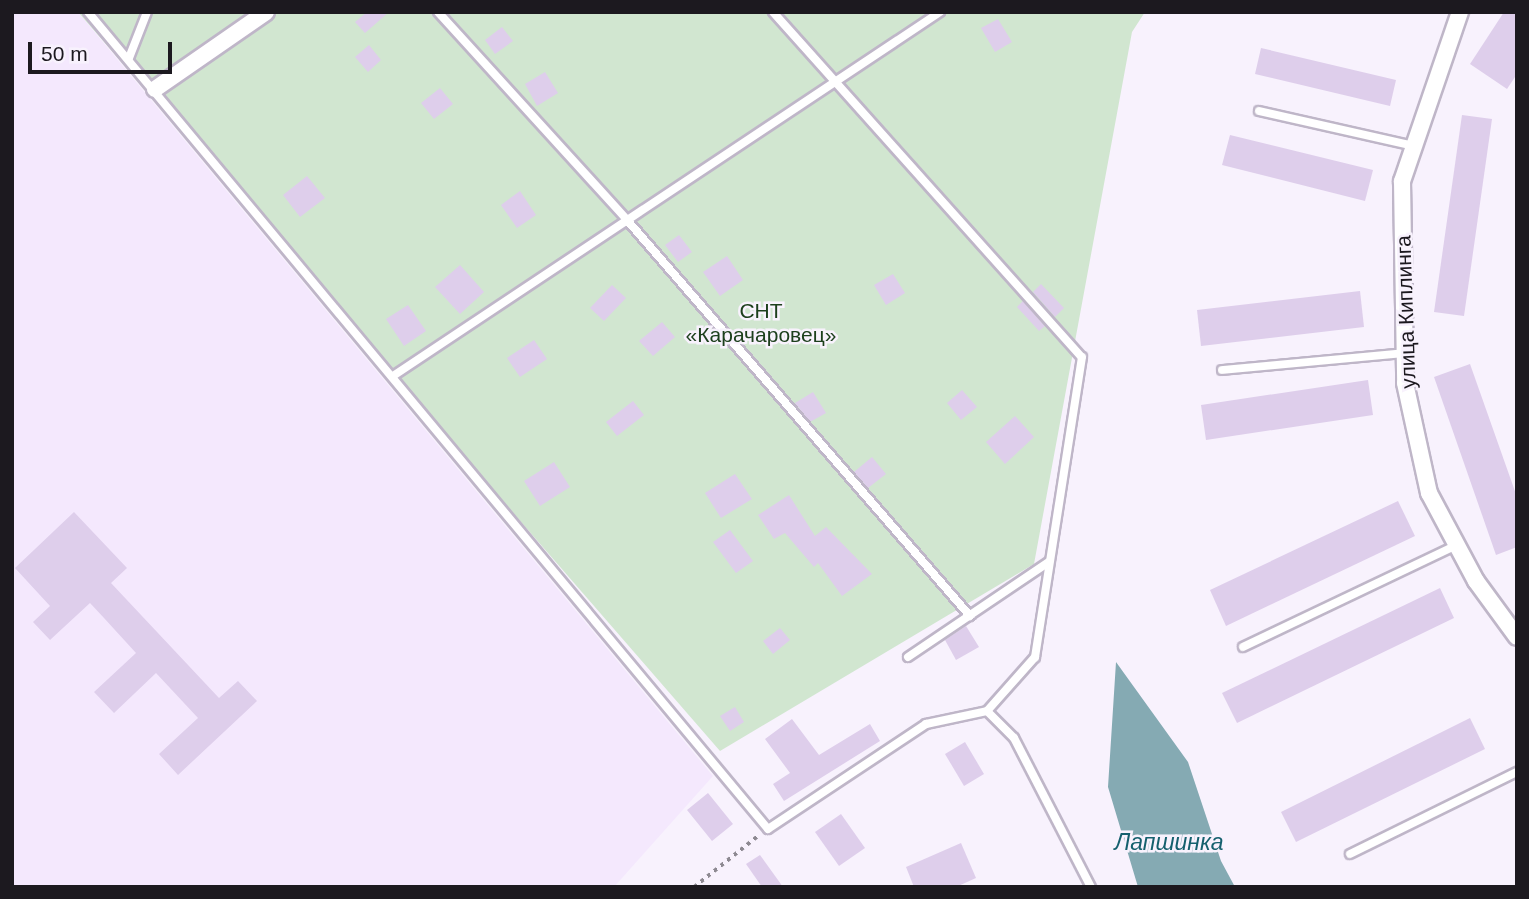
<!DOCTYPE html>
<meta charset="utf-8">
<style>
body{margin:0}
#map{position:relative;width:1529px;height:899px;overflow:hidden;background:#f8f2fd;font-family:Helvetica,sans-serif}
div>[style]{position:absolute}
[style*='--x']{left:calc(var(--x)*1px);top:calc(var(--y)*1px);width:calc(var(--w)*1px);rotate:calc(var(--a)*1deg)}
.built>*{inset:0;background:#f4e8fd}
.green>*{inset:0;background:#d1e6d0}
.water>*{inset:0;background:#85aab3}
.building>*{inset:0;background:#deceeb}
.path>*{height:3.5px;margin-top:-1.75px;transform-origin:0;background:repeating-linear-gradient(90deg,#8d8991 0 3.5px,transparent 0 8.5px)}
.roads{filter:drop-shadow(2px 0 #bfb6c8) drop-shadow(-2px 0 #bfb6c8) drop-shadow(0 2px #bfb6c8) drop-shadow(0 -2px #bfb6c8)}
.lane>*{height:8px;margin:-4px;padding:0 4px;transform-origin:4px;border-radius:4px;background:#fff}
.street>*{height:16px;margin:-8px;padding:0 8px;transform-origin:8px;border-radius:8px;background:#fff}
span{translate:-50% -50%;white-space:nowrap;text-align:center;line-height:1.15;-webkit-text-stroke:5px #f8f2fd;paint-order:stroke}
.park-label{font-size:21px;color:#1d401d}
.street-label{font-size:21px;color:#1c191f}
.water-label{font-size:23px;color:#15606e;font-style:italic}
.frame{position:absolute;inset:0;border:14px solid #1c191f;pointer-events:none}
.scale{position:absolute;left:28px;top:42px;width:144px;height:32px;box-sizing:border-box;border:4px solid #1c191f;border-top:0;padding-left:9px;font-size:21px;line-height:24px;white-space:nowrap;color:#1c191f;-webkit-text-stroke:5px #f8f2fd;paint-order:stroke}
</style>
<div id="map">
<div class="built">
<i style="clip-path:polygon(12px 12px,78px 12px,713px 776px,614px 887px,12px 887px)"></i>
</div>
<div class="green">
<i style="clip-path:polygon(78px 12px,1145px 12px,1132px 32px,1034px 564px,720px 751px)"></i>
</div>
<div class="water">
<i style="clip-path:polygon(1116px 662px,1188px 762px,1221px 861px,1235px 887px,1138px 887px,1108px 787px)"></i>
</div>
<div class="building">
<i style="clip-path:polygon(367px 12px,389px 12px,365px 33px,355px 22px)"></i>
<i style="clip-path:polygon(1504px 12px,1517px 12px,1517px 74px,1507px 89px,1470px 64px)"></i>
<i style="clip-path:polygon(998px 19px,1012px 42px,995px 52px,981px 28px)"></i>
<i style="clip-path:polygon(502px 27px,513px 41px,495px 54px,485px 40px)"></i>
<i style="clip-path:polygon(369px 45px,381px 60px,368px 72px,355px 57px)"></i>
<i style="clip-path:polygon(1261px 48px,1396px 80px,1390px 106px,1255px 74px)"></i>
<i style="clip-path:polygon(545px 72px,558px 93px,537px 106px,525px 84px)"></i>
<i style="clip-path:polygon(440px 88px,453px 104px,434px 119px,421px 103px)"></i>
<i style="clip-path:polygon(1462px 115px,1492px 119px,1464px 316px,1434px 312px)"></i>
<i style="clip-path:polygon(1230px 135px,1373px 170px,1365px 201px,1222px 165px)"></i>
<i style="clip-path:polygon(307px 176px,325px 198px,300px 217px,283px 195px)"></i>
<i style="clip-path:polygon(520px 191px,536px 215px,517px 228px,501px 205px)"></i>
<i style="clip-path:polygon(679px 235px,692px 252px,678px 262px,665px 245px)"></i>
<i style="clip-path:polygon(727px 256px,743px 280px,720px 296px,703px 272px)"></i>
<i style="clip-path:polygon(460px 265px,484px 292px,460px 314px,435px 287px)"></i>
<i style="clip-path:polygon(893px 274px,905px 293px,886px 305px,874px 285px)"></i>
<i style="clip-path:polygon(1041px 284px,1064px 308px,1055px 317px,1033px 292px)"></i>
<i style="clip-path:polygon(612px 285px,626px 298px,604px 321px,590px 308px)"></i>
<i style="clip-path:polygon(1360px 291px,1364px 327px,1201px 346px,1197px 310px)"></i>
<i style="clip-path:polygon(1023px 301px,1045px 326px,1039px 331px,1017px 307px)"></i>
<i style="clip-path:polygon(408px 305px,426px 331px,404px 346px,386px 319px)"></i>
<i style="clip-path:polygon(662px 322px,675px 337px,653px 356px,639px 341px)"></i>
<i style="clip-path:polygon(534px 340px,547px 359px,520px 377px,507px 358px)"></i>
<i style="clip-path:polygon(1470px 364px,1517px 497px,1517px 547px,1496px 555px,1434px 377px)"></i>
<i style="clip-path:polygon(1368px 380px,1373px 415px,1206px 440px,1201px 405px)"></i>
<i style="clip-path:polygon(962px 390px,977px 407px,961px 420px,947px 403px)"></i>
<i style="clip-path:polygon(813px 392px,826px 413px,810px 422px,795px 403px)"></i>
<i style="clip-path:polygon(633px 401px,644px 415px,617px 436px,606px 422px)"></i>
<i style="clip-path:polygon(1015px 416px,1034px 437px,1005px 464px,986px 442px)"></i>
<i style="clip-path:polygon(872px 457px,886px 474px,868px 488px,854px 472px)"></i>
<i style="clip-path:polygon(554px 462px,570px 487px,540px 506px,524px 481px)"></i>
<i style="clip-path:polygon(735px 474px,752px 499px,721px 518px,705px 493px)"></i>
<i style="clip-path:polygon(789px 495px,815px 536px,826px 527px,872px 574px,842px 596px,818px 563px,814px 567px,785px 533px,774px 539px,758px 515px)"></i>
<i style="clip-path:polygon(1398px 501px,1415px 536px,1226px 626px,1210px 590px)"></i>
<i style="clip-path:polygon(74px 512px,127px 568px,111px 583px,219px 698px,238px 681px,257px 701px,178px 775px,159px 754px,198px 718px,156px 673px,114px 713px,94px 692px,136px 653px,104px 618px,90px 603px,50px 640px,33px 622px,50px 606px,15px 568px)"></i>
<i style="clip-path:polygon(730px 530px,753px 561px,736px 573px,713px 542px)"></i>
<i style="clip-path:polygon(1440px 588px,1454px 618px,1237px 723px,1222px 693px)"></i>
<i style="clip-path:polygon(966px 626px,979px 647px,956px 660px,945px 640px)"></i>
<i style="clip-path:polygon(780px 628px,790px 640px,773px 654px,763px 641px)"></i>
<i style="clip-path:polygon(735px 707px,744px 722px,730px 731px,720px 716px)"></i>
<i style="clip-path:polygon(1470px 718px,1485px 749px,1296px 842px,1281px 812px)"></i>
<i style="clip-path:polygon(792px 719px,819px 755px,870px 724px,880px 741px,784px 801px,773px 784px,790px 773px,765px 739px)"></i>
<i style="clip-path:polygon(965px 742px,984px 774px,964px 786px,945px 754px)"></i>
<i style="clip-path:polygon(708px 793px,733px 824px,712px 841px,687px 810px)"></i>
<i style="clip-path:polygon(841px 814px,865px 848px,839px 866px,815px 832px)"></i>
<i style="clip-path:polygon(961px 843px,976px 878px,956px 887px,914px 887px,906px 867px)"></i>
<i style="clip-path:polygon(760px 855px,783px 887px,762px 887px,746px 864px)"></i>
</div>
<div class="path">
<i style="--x:694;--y:887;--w:82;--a:-38.6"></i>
</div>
<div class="roads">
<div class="lane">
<i style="--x:88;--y:12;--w:1063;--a:50.23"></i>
<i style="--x:768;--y:829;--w:190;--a:-33.6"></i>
<i style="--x:926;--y:724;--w:62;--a:-12"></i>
<i style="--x:987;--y:711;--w:38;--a:45"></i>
<i style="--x:1014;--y:738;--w:168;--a:62.7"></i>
<i style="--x:438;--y:12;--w:281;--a:47.7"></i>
<i style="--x:627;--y:220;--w:524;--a:49.1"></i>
<i style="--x:773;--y:12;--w:463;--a:48.2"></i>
<i style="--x:1082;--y:357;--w:304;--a:98.9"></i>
<i style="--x:1035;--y:657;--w:72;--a:131.6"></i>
<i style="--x:129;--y:58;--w:49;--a:-68.6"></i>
<i style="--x:1259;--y:111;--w:159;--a:12.7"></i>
<i style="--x:1222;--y:370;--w:184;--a:-5.3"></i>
<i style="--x:393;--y:376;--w:657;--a:-33.64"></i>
<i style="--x:1243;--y:647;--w:237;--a:-25.5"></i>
<i style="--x:908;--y:657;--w:170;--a:-34"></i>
<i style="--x:1350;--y:854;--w:186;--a:-26.2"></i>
</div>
<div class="street">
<i style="--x:1460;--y:12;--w:179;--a:108.9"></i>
<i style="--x:1402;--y:181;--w:202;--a:89.1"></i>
<i style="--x:1405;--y:383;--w:113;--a:77.7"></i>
<i style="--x:1429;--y:493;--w:100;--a:61.9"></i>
<i style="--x:1476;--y:581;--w:69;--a:53.8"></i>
<i style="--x:155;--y:89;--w:135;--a:-34.7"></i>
</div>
</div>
<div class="park-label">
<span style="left:761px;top:323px">СНТ<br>«Карачаровец»</span>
</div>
<div class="street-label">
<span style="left:1406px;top:312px;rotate:-92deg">улица Киплинга</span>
</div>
<div class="water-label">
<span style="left:1169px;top:842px">Лапшинка</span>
</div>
<div class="frame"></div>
<div class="scale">50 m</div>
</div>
